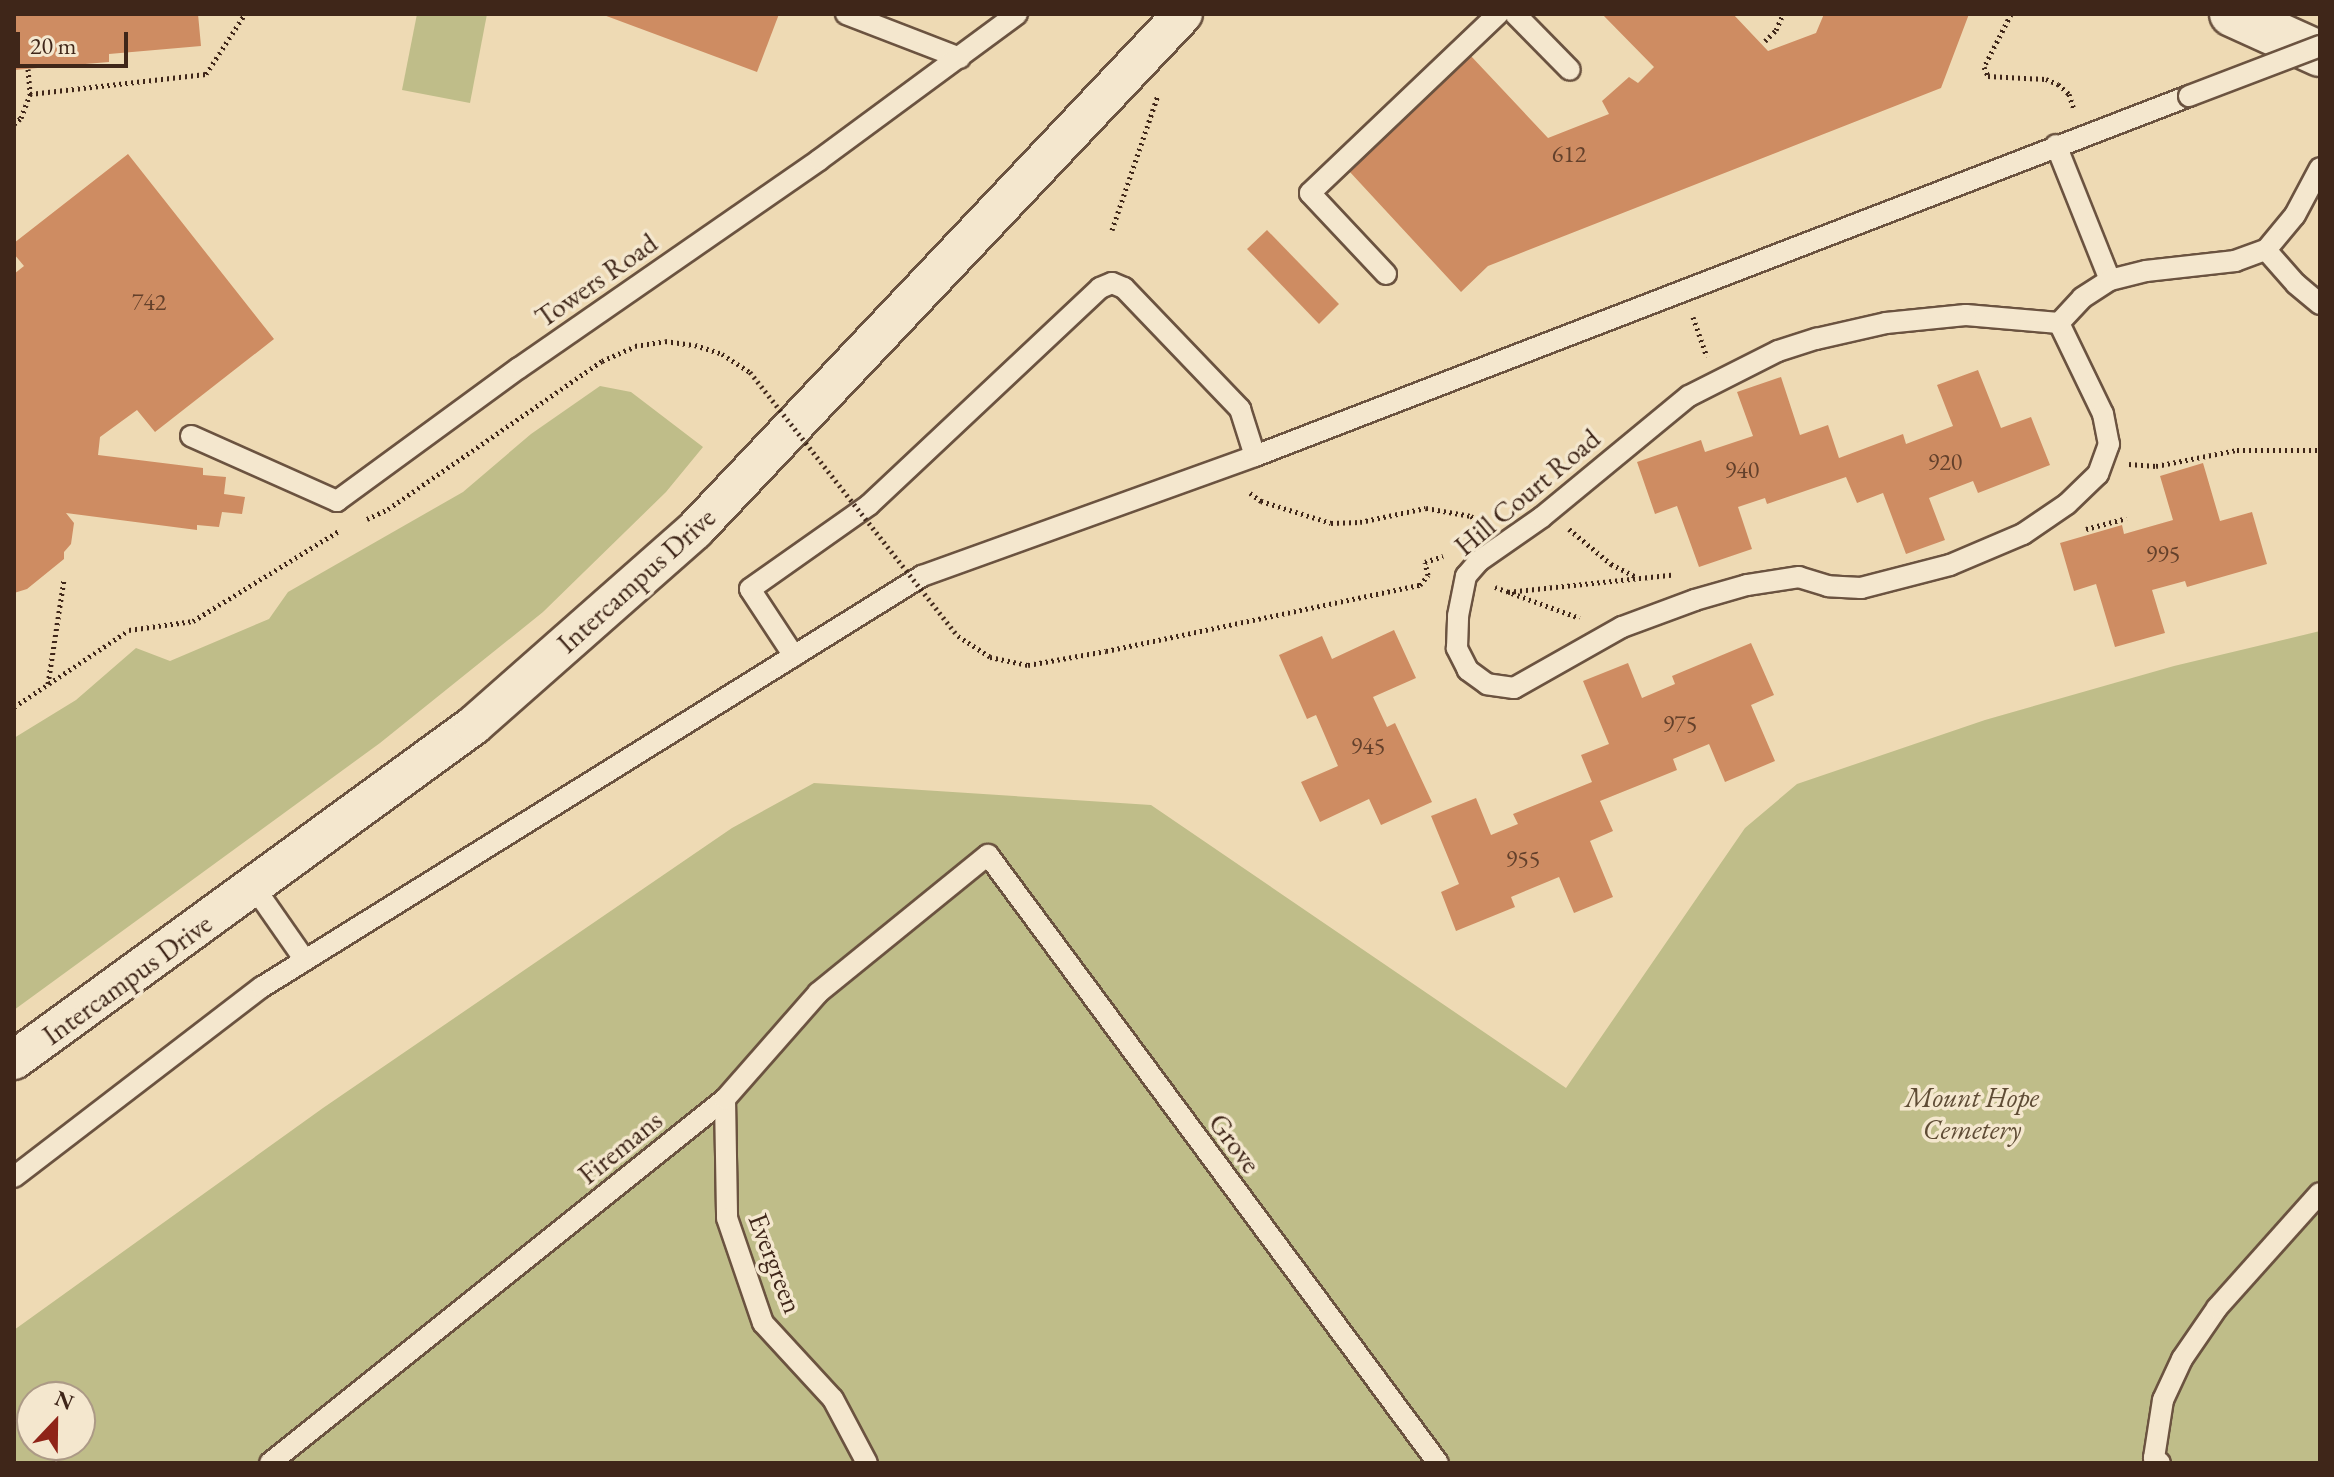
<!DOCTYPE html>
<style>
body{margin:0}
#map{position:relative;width:2334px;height:1477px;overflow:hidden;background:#eedab4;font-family:"EB Garamond",serif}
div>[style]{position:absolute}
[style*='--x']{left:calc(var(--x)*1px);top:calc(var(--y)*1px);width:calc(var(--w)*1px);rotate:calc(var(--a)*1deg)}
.green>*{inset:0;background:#bfbd89}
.building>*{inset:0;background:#ce8c62}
.path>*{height:5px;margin-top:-2.5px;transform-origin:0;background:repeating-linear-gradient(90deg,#3f2619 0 2px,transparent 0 6px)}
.roads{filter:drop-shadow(2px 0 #6b5340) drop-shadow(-2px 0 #6b5340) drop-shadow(0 2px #6b5340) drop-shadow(0 -2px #6b5340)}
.service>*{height:20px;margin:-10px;padding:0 10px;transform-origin:10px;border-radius:10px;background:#f4e7ce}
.minor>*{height:38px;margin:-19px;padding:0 19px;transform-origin:19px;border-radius:19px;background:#f4e7ce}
.tertiary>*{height:44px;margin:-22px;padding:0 22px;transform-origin:22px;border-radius:22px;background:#f4e7ce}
.path-bridge>*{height:5px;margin-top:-2.5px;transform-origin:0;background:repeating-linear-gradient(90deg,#3f2619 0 2px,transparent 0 6px)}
.bridges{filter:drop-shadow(2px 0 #6b5340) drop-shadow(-2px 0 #6b5340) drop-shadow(0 2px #6b5340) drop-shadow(0 -2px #6b5340)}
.service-bridge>*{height:20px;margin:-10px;padding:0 10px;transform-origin:10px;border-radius:10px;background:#f4e7ce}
span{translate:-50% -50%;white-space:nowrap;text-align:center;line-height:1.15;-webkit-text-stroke:7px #f4e7ce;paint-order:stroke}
.number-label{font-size:24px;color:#63402b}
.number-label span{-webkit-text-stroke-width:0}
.street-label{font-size:28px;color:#3f2619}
.park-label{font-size:28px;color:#5f4c35;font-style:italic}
.frame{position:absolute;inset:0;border:16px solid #3f2619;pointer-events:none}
.north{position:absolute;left:16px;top:1381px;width:80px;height:80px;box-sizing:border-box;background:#f4e7ce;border:2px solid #ac9a86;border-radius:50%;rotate:22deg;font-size:22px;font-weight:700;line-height:32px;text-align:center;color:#3f2619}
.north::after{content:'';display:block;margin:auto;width:28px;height:36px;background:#8f2418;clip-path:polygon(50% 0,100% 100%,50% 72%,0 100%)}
.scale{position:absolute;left:16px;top:32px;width:112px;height:36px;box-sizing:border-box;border:4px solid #3f2619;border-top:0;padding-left:10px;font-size:24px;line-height:28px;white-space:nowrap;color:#3f2619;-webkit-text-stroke:6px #f4e7ce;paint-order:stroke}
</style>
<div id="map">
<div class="green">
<i style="clip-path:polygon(417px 14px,487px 14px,470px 103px,402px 90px)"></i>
<i style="clip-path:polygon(600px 386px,631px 392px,703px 447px,666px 492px,543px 612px,380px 743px,14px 1010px,14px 738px,76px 700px,136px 648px,170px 661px,269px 619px,288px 592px,463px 492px,531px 434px)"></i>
<i style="clip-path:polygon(evenodd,2320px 631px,2320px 1463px,14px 1463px,14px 1330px,323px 1108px,732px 828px,814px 783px,1151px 805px,1566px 1088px,1745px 828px,1797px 784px,1985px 720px,2174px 666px,2320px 631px,32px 1397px,80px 1397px,80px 1445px,32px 1445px,32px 1397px)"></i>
</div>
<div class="building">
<i style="clip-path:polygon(14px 14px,198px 14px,201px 46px,109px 54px,109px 62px,14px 70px)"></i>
<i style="clip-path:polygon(601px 14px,779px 14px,757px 72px)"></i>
<i style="clip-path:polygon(1602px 14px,1733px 14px,1768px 51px,1816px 33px,1824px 14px,1969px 14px,1941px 88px,1488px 266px,1461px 292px,1349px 171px,1470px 55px,1548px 138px,1609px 114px,1602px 101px,1629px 77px,1638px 83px,1654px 67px)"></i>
<i style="clip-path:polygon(128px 154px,274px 339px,155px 432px,137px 410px,100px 437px,98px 455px,203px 468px,203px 475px,226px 477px,224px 494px,245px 497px,242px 514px,222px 512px,219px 527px,197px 525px,197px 530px,66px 513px,74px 523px,71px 544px,64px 552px,64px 559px,27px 589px,14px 593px,14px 274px,24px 266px,14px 254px,14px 243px)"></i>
<i style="clip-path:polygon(1267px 230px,1339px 304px,1319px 324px,1247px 249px)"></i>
<i style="clip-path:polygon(1978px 370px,2001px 428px,2031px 417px,2050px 465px,1978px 493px,1973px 481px,1929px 498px,1945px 540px,1906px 554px,1883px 493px,1857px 503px,1846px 477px,1767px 504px,1765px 498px,1738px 507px,1752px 549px,1699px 567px,1677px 506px,1655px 514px,1637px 462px,1701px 440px,1705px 452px,1753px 436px,1737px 392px,1781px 377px,1800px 435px,1828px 425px,1839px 458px,1903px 434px,1906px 444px,1953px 426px,1937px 385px)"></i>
<i style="clip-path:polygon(2203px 463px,2220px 521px,2252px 512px,2267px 564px,2187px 587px,2185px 581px,2152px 590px,2165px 633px,2115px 647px,2096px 584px,2074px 591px,2060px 543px,2122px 525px,2124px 534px,2173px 520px,2160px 476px)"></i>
<i style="clip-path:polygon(1394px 630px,1416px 678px,1373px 697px,1387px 727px,1395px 723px,1432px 802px,1381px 825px,1369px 799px,1320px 822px,1301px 782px,1338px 766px,1316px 715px,1307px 719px,1279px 655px,1322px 636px,1332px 659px)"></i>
<i style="clip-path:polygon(1751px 643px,1774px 695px,1751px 705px,1775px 761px,1725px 782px,1709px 744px,1673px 759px,1677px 770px,1600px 801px,1613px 831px,1590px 841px,1613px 897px,1574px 913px,1559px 877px,1511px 897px,1515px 907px,1456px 931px,1441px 892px,1459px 884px,1431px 816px,1476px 798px,1491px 835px,1518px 824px,1513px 814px,1592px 782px,1581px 755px,1609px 744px,1583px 681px,1628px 663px,1642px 698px,1675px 684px,1672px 676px)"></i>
</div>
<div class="path">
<i style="--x:2011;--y:14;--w:59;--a:117"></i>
<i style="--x:1984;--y:67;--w:10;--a:66"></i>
<i style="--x:1988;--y:76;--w:58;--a:3"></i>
<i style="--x:2046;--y:79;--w:13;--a:23"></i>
<i style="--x:2058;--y:84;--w:15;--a:42"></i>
<i style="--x:2069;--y:94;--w:16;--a:72"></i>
<i style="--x:1765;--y:41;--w:16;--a:-45"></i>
<i style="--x:1776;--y:30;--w:17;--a:-66"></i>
<i style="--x:28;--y:69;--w:25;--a:85"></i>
<i style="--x:14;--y:124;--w:9;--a:-41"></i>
<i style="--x:21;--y:118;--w:26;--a:-69"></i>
<i style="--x:30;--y:94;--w:177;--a:-6.5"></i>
<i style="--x:206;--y:74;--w:72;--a:-57"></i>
<i style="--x:1112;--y:230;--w:143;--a:-71.2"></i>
<i style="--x:1693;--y:317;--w:42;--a:70.7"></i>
<i style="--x:2129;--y:464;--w:27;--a:4"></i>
<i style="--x:2156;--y:466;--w:83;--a:-11.2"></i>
<i style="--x:2237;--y:450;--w:83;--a:0"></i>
<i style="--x:1250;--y:493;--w:14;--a:36"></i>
<i style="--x:1261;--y:501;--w:73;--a:17.4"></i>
<i style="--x:1331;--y:523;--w:29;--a:-2"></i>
<i style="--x:1360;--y:522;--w:67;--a:-12"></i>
<i style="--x:1426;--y:508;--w:46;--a:10.1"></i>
<i style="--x:1471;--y:516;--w:14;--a:36"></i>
<i style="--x:367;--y:519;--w:23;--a:-25"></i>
<i style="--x:1569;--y:529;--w:55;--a:39.8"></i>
<i style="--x:1611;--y:564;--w:30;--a:27"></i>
<i style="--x:2086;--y:529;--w:42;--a:-15"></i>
<i style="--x:1495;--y:587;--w:90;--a:20"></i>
<i style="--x:1508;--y:592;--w:164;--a:-6"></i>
<i style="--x:1106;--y:651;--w:321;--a:-11.9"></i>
<i style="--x:1420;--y:585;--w:13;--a:-51"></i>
<i style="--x:1428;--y:575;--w:13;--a:-103"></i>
<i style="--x:1425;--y:562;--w:19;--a:-18"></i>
<i style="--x:48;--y:684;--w:106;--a:-81.3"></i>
<i style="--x:14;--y:707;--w:138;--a:-33.8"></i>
<i style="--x:129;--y:630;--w:65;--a:-8"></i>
<i style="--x:193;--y:621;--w:172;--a:-31.7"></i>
</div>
<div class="roads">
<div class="service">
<i style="--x:846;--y:14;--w:122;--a:21.1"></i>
<i style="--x:1515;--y:14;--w:78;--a:45.5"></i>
<i style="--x:2056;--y:145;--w:145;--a:68.2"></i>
<i style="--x:2266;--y:250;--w:45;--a:48.6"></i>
<i style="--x:2296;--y:284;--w:31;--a:40"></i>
<i style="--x:1386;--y:274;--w:111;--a:-133.2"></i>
<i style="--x:1310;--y:193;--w:260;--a:-43.6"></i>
<i style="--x:1966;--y:315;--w:93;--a:4.9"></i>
<i style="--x:2059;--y:323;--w:101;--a:64.2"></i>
<i style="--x:2103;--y:414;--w:31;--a:79"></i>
<i style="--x:2109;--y:444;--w:32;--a:110"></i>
<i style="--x:2098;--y:474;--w:43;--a:135.9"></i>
<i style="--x:2067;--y:504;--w:53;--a:145.7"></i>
<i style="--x:2023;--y:534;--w:79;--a:157"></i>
<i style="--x:1950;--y:565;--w:92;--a:165.5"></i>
<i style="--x:1861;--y:588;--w:33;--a:-177"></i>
<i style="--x:1828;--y:586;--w:30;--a:-163"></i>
<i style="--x:1799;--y:577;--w:53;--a:171.3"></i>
<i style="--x:1747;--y:585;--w:54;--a:163.9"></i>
<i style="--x:1695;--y:600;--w:78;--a:159.7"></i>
<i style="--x:1622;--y:627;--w:124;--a:150.5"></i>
<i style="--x:1514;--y:688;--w:27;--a:-172"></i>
<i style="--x:1487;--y:684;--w:24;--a:-144"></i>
<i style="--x:1468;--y:670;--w:25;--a:-117"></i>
<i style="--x:1457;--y:648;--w:32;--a:-88"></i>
<i style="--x:1458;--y:616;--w:41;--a:-78.7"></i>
<i style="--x:1466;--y:576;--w:20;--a:-49"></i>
<i style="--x:1479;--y:561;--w:77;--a:-34.9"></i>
<i style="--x:1542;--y:517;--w:190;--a:-39.5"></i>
<i style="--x:1689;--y:396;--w:100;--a:-26.8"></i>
<i style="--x:1778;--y:351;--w:40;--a:-18"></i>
<i style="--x:1816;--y:339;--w:72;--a:-12.9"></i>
<i style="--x:1886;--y:323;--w:80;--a:-5.7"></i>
<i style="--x:2059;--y:323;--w:34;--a:-47"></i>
<i style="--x:2082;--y:298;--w:33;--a:-33"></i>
<i style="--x:2110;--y:280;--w:37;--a:-14"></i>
<i style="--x:2146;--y:271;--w:90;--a:-6.4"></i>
<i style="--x:2235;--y:261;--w:33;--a:-20"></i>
<i style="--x:2266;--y:250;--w:45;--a:-50.4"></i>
<i style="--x:2295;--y:215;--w:53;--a:-62"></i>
<i style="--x:191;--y:436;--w:160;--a:24"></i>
<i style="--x:337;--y:501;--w:225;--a:-36.2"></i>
<i style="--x:519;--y:368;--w:365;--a:-34.7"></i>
<i style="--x:819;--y:160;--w:246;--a:-36.4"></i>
<i style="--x:794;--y:656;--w:80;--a:-123.3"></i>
<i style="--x:750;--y:589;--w:146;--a:-35.2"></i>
<i style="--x:869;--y:505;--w:317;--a:-43.2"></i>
<i style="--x:1100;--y:288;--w:13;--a:-23"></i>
<i style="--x:1112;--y:283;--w:13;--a:23"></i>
<i style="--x:1124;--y:288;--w:168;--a:46.2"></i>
<i style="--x:1240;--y:409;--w:49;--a:72.3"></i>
<i style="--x:254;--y:887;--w:89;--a:55.1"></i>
<i style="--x:725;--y:1099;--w:119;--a:89"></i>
<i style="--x:727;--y:1218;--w:111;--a:71.1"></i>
<i style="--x:763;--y:1323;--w:103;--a:47.4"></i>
<i style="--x:833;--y:1399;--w:72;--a:62"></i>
<i style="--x:14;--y:1177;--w:312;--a:-37.5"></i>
<i style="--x:262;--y:987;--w:778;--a:-31.91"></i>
<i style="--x:922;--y:576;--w:354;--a:-19.8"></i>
<i style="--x:1255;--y:456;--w:1001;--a:-21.08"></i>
<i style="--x:270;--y:1463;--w:583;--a:-38.66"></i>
<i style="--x:725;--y:1099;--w:141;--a:-48.7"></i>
<i style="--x:818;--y:993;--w:219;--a:-39.1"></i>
<i style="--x:988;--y:855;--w:756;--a:53.49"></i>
<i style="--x:2160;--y:1463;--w:8;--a:-140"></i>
<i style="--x:2154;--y:1458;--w:59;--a:-81.2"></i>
<i style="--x:2163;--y:1400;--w:45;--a:-65.1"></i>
<i style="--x:2182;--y:1359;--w:62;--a:-55.5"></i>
<i style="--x:2217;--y:1308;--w:154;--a:-48.2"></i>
</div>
<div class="minor">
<i style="--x:14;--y:1060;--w:569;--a:-36.06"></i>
<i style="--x:474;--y:725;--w:295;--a:-41.4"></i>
<i style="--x:695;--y:530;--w:710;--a:-46.6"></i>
</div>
<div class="tertiary">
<i style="--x:2232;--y:14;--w:97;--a:24.4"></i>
</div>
</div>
<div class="path-bridge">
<i style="--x:388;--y:509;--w:260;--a:-34.7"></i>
<i style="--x:602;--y:361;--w:36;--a:-24"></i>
<i style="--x:635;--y:346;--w:30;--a:-9"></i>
<i style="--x:665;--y:341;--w:30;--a:8"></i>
<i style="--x:695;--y:345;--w:28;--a:18"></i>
<i style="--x:722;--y:354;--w:33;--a:33"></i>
<i style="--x:750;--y:372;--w:336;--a:51.8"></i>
<i style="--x:958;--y:636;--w:38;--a:33"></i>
<i style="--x:990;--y:657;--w:39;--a:12"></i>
<i style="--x:1028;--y:665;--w:79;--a:-10.2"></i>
</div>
<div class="bridges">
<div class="service-bridge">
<i style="--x:2189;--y:96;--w:140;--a:-20.9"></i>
</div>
</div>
<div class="number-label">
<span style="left:1569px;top:154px">612</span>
<span style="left:149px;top:302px">742</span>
<span style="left:1945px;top:462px">920</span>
<span style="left:1742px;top:470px">940</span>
<span style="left:2163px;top:554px">995</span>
<span style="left:1680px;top:724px">975</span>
<span style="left:1368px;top:746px">945</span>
<span style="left:1523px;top:859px">955</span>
</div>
<div class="street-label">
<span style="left:596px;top:280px;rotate:-35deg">Towers Road</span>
<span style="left:1527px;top:492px;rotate:-40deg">Hill Court Road</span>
<span style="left:636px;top:580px;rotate:-42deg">Intercampus Drive</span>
<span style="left:127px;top:979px;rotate:-36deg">Intercampus Drive</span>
<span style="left:1235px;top:1143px;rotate:53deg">Grove</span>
<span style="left:620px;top:1147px;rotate:-39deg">Firemans</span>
<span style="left:776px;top:1263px;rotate:69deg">Evergreen</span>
</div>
<div class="park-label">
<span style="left:1972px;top:1113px">Mount Hope<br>Cemetery</span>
</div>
<div class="frame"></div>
<div class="north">N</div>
<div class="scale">20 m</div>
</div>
